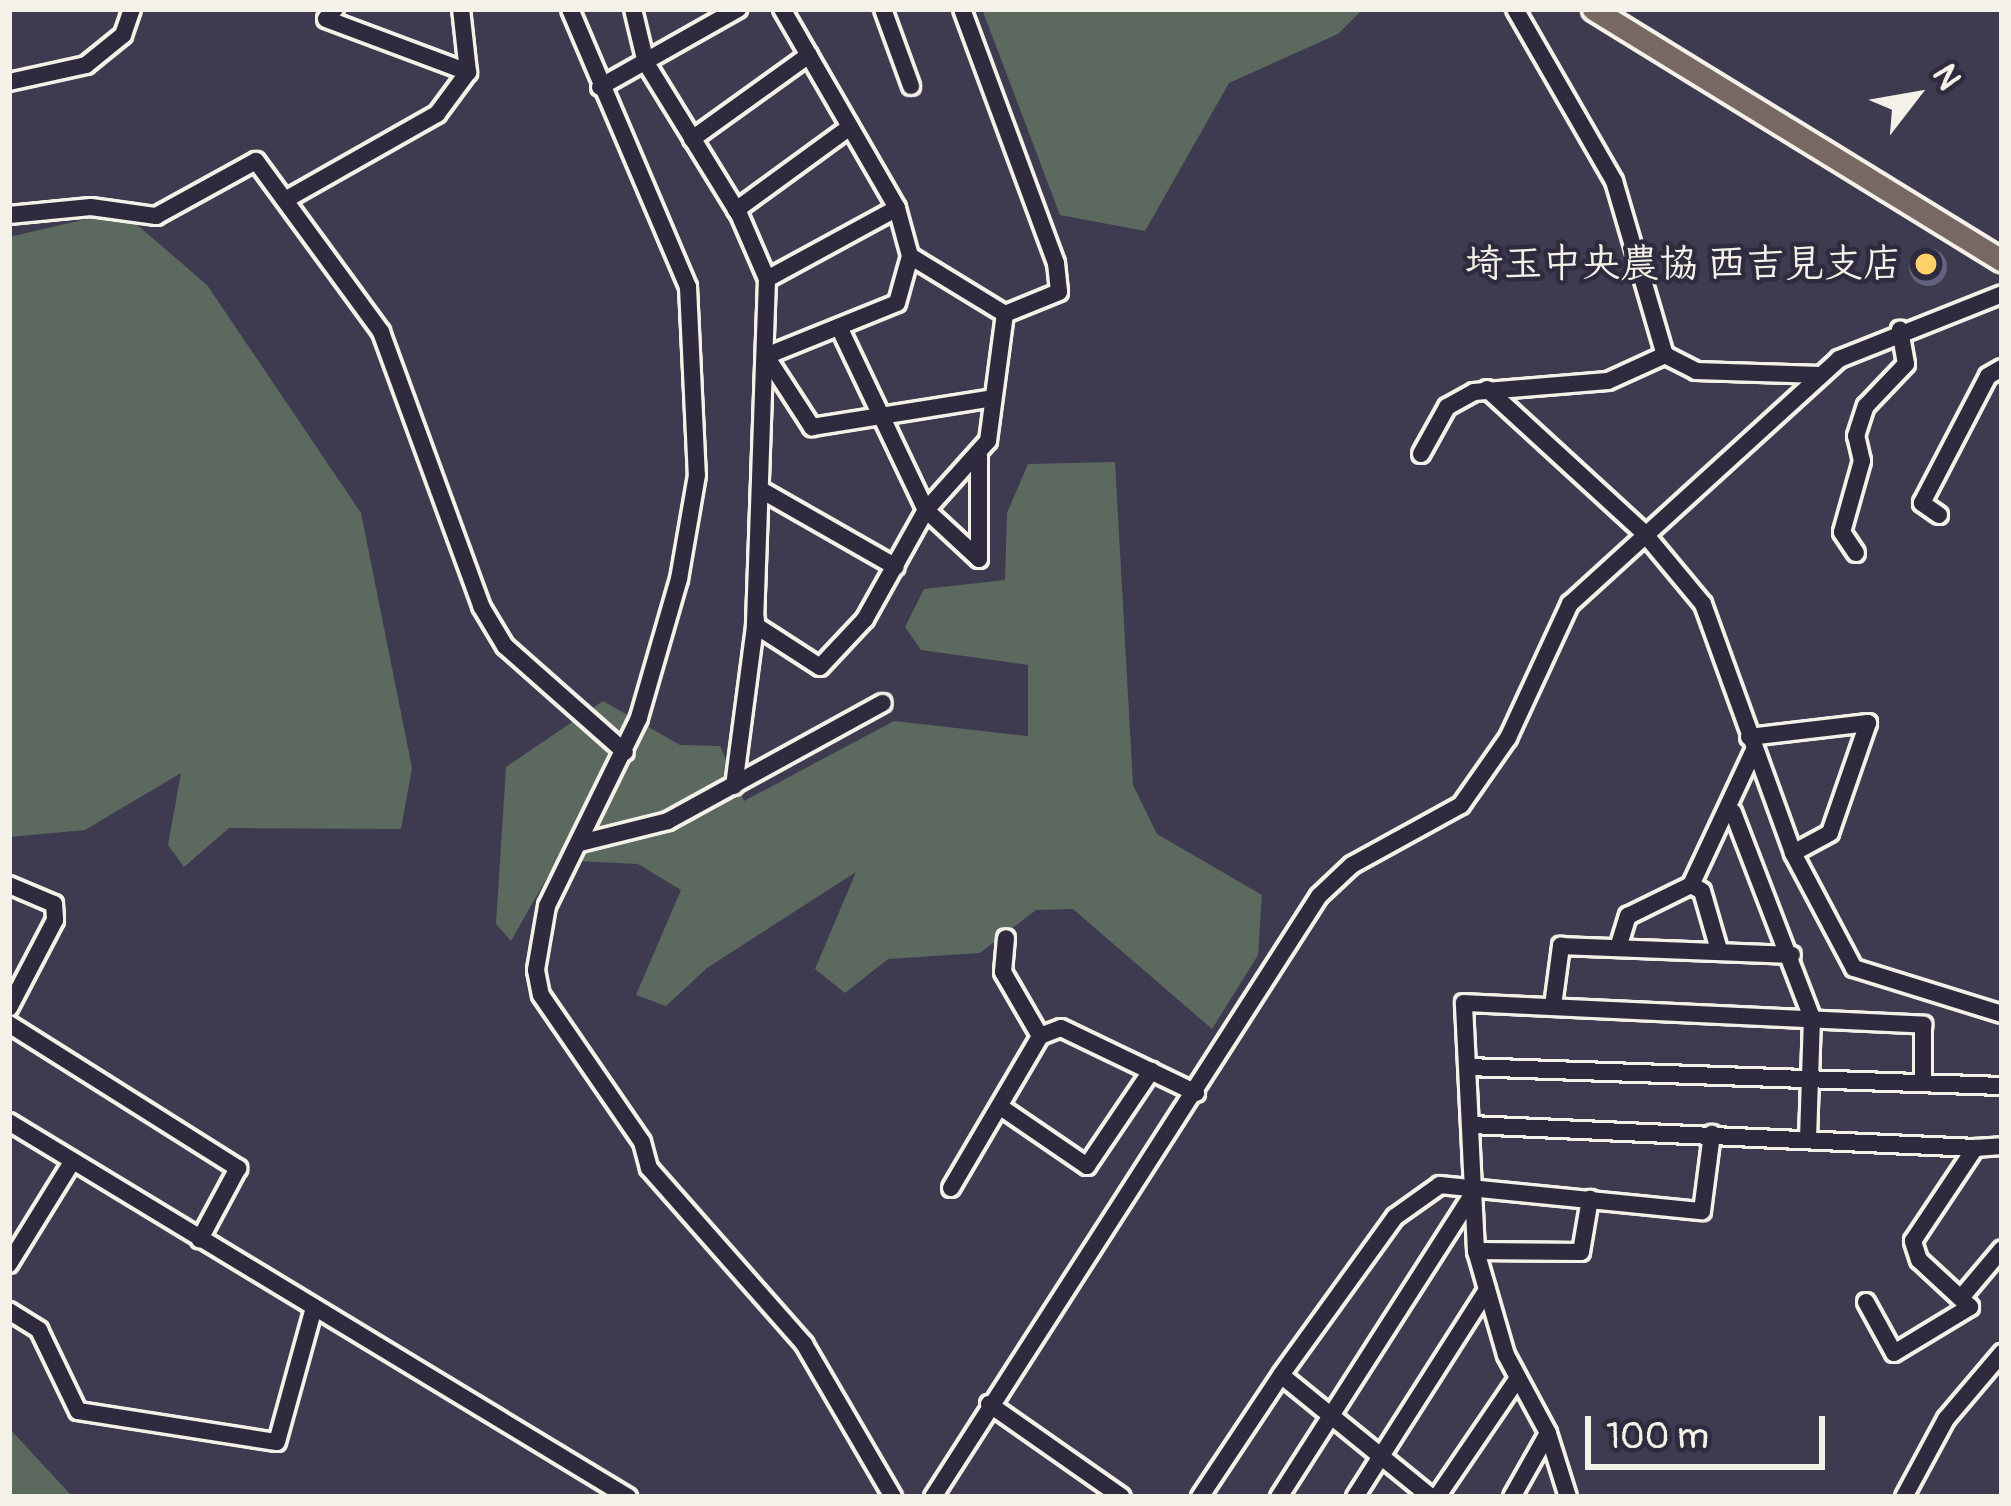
<!DOCTYPE html>
<meta charset="utf-8">
<style>
body{margin:0}
#map{position:relative;width:2011px;height:1506px;overflow:hidden;background:#3e3b51;font-family:Pangolin,"Klee One",sans-serif}
div>[style]{position:absolute}
[style*='--x']{left:calc(var(--x)*1px);top:calc(var(--y)*1px);width:calc(var(--w)*1px);rotate:calc(var(--a)*1deg)}
.green>*{inset:0;background:#5b695f}
.building>*{inset:0;background:#626381}
.round{border-radius:50%}
.roads{filter:drop-shadow(3px 0 #f4f1e8) drop-shadow(-3px 0 #f4f1e8) drop-shadow(0 3px #f4f1e8) drop-shadow(0 -3px #f4f1e8)}
.minor>*{height:16px;margin:-8px;padding:0 8px;transform-origin:8px;border-radius:8px;background:#2f2a3d}
.major>*{height:21px;margin:-10.5px;padding:0 10.5px;transform-origin:10.5px;border-radius:10.5px;background:#776864}
.dots>*{width:33px;height:33px;translate:-50% -50%;box-sizing:border-box;border:6px solid #2f2a3d;border-radius:50%}
span{translate:-50% -50%;white-space:nowrap;text-align:center;line-height:1.15;-webkit-text-stroke:9px #2f2a3d;paint-order:stroke}
.poi-label{font-size:39px;color:#f4f1e8;font-weight:700}
.right{translate:-100% -50%;text-align:right}
.frame{position:absolute;inset:0;border:12px solid #f4f1e8;pointer-events:none}
.north{position:absolute;left:1855px;top:36px;width:120px;height:120px;-webkit-text-stroke:9px #2f2a3d;paint-order:stroke;rotate:59deg;font-size:33px;font-weight:700;line-height:48px;text-align:center;color:#f4f1e8}
.north::after{content:'';display:block;margin:auto;width:42px;height:54px;background:#f4f1e8;clip-path:polygon(50% 0,100% 100%,50% 72%,0 100%)}
.scale{position:absolute;left:1585px;top:1416px;width:240px;height:54px;box-sizing:border-box;border:6px solid #f4f1e8;border-top:0;padding-left:15px;font-size:36px;line-height:42px;white-space:nowrap;color:#f4f1e8;-webkit-text-stroke:9px #2f2a3d;paint-order:stroke}
</style>
<div id="map">
<div class="green">
<i style="clip-path:polygon(982px 9px,1363px 9px,1338px 34px,1229px 83px,1145px 231px,1060px 215px)"></i>
<i style="clip-path:polygon(121px 211px,207px 285px,361px 513px,412px 768px,401px 829px,229px 828px,184px 867px,168px 845px,181px 773px,85px 830px,9px 837px,9px 237px)"></i>
<i style="clip-path:polygon(1115px 462px,1133px 785px,1157px 834px,1262px 895px,1258px 955px,1212px 1029px,1073px 909px,1036px 910px,980px 953px,888px 959px,845px 993px,815px 969px,856px 872px,707px 968px,666px 1006px,636px 995px,681px 890px,638px 864px,557px 860px,511px 941px,496px 924px,506px 767px,603px 701px,680px 745px,720px 746px,744px 801px,894px 721px,1028px 736px,1028px 665px,921px 650px,905px 627px,924px 589px,1005px 580px,1007px 513px,1028px 464px)"></i>
<i style="clip-path:polygon(9px 1428px,69px 1493px,85px 1497px,9px 1497px)"></i>
</div>
<div class="building">
<i class="round" style="left:1909px;top:248px;width:38px;height:38px"></i>
</div>
<div class="roads">
<div class="minor">
<i style="--x:335;--y:9;--w:13;--a:132"></i>
<i style="--x:326;--y:19;--w:152;--a:20.5"></i>
<i style="--x:570;--y:9;--w:302;--a:67"></i>
<i style="--x:688;--y:287;--w:188;--a:87.3"></i>
<i style="--x:697;--y:475;--w:106;--a:99.8"></i>
<i style="--x:679;--y:579;--w:145;--a:106.1"></i>
<i style="--x:639;--y:718;--w:209;--a:116.1"></i>
<i style="--x:547;--y:906;--w:65;--a:99.8"></i>
<i style="--x:536;--y:970;--w:25;--a:79"></i>
<i style="--x:541;--y:995;--w:178;--a:55.5"></i>
<i style="--x:642;--y:1142;--w:27;--a:75"></i>
<i style="--x:649;--y:1168;--w:235;--a:48.6"></i>
<i style="--x:804;--y:1344;--w:177;--a:59.8"></i>
<i style="--x:633;--y:9;--w:56;--a:76.5"></i>
<i style="--x:646;--y:63;--w:177;--a:58.4"></i>
<i style="--x:739;--y:214;--w:71;--a:66.7"></i>
<i style="--x:767;--y:279;--w:346;--a:92"></i>
<i style="--x:755;--y:625;--w:77;--a:32.9"></i>
<i style="--x:820;--y:667;--w:66;--a:-46.8"></i>
<i style="--x:865;--y:619;--w:125;--a:-60.8"></i>
<i style="--x:926;--y:510;--w:93;--a:-48.1"></i>
<i style="--x:988;--y:441;--w:128;--a:-82.4"></i>
<i style="--x:1005;--y:314;--w:111;--a:-148.6"></i>
<i style="--x:883;--y:9;--w:82;--a:70"></i>
<i style="--x:962;--y:9;--w:271;--a:69.7"></i>
<i style="--x:1056;--y:263;--w:29;--a:84"></i>
<i style="--x:1059;--y:292;--w:58;--a:157.8"></i>
<i style="--x:1515;--y:9;--w:198;--a:60.1"></i>
<i style="--x:1614;--y:181;--w:181;--a:73.7"></i>
<i style="--x:1665;--y:355;--w:35;--a:27"></i>
<i style="--x:1696;--y:371;--w:125;--a:1.8"></i>
<i style="--x:9;--y:82;--w:79;--a:-12.4"></i>
<i style="--x:86;--y:65;--w:48;--a:-39"></i>
<i style="--x:123;--y:35;--w:28;--a:-71"></i>
<i style="--x:600;--y:87;--w:159;--a:-29.5"></i>
<i style="--x:692;--y:139;--w:144;--a:-35.7"></i>
<i style="--x:285;--y:200;--w:175;--a:-29.5"></i>
<i style="--x:437;--y:114;--w:52;--a:-53.6"></i>
<i style="--x:468;--y:72;--w:63;--a:-96.3"></i>
<i style="--x:736;--y:210;--w:141;--a:-36.1"></i>
<i style="--x:9;--y:215;--w:82;--a:-5.6"></i>
<i style="--x:91;--y:207;--w:66;--a:7.9"></i>
<i style="--x:156;--y:216;--w:114;--a:-28.8"></i>
<i style="--x:256;--y:161;--w:212;--a:53.8"></i>
<i style="--x:381;--y:332;--w:292;--a:69.9"></i>
<i style="--x:481;--y:606;--w:47;--a:59"></i>
<i style="--x:505;--y:646;--w:160;--a:41.5"></i>
<i style="--x:767;--y:279;--w:148;--a:-28.6"></i>
<i style="--x:839;--y:327;--w:203;--a:64.6"></i>
<i style="--x:926;--y:510;--w:72;--a:42.8"></i>
<i style="--x:979;--y:559;--w:103;--a:-90"></i>
<i style="--x:766;--y:356;--w:141;--a:-22"></i>
<i style="--x:897;--y:303;--w:49;--a:-74.5"></i>
<i style="--x:910;--y:256;--w:50;--a:-105.2"></i>
<i style="--x:897;--y:208;--w:230;--a:-120"></i>
<i style="--x:766;--y:356;--w:85;--a:57.1"></i>
<i style="--x:812;--y:427;--w:183;--a:-9.1"></i>
<i style="--x:1487;--y:389;--w:213;--a:42.5"></i>
<i style="--x:1644;--y:533;--w:92;--a:50.3"></i>
<i style="--x:1703;--y:604;--w:265;--a:70.1"></i>
<i style="--x:1793;--y:853;--w:130;--a:62.1"></i>
<i style="--x:1854;--y:968;--w:155;--a:17.3"></i>
<i style="--x:1421;--y:454;--w:54;--a:-61"></i>
<i style="--x:1447;--y:407;--w:31;--a:-29"></i>
<i style="--x:1474;--y:392;--w:134;--a:-4.7"></i>
<i style="--x:1608;--y:381;--w:63;--a:-24.5"></i>
<i style="--x:761;--y:490;--w:155;--a:29.7"></i>
<i style="--x:1939;--y:515;--w:21;--a:-145"></i>
<i style="--x:1922;--y:503;--w:143;--a:-62.5"></i>
<i style="--x:1988;--y:376;--w:16;--a:-30"></i>
<i style="--x:1856;--y:553;--w:25;--a:-124"></i>
<i style="--x:1842;--y:532;--w:74;--a:-74.3"></i>
<i style="--x:1862;--y:461;--w:26;--a:-103"></i>
<i style="--x:1856;--y:436;--w:32;--a:-72"></i>
<i style="--x:1866;--y:406;--w:58;--a:-46.4"></i>
<i style="--x:1906;--y:364;--w:35;--a:-100"></i>
<i style="--x:1749;--y:737;--w:120;--a:-6.7"></i>
<i style="--x:1868;--y:723;--w:116;--a:109.1"></i>
<i style="--x:1830;--y:833;--w:42;--a:151.6"></i>
<i style="--x:734;--y:786;--w:168;--a:-82.5"></i>
<i style="--x:1733;--y:812;--w:221;--a:69"></i>
<i style="--x:1812;--y:1018;--w:119;--a:91.9"></i>
<i style="--x:580;--y:843;--w:91;--a:-14"></i>
<i style="--x:668;--y:821;--w:245;--a:-28.8"></i>
<i style="--x:9;--y:885;--w:49;--a:22.9"></i>
<i style="--x:54;--y:904;--w:16;--a:86"></i>
<i style="--x:55;--y:920;--w:99;--a:117.6"></i>
<i style="--x:1618;--y:948;--w:34;--a:-73"></i>
<i style="--x:1628;--y:916;--w:70;--a:-26.2"></i>
<i style="--x:1719;--y:950;--w:61;--a:-106.1"></i>
<i style="--x:1702;--y:891;--w:13;--a:-151"></i>
<i style="--x:1691;--y:885;--w:147;--a:-65"></i>
<i style="--x:1553;--y:1006;--w:61;--a:-82.4"></i>
<i style="--x:1561;--y:946;--w:231;--a:2.2"></i>
<i style="--x:9;--y:1024;--w:271;--a:32.2"></i>
<i style="--x:238;--y:1168;--w:81;--a:118.2"></i>
<i style="--x:1040;--y:1036;--w:22;--a:-21"></i>
<i style="--x:1061;--y:1028;--w:150;--a:25.7"></i>
<i style="--x:1468;--y:1067;--w:534;--a:2.04"></i>
<i style="--x:1002;--y:1108;--w:103;--a:34.3"></i>
<i style="--x:1087;--y:1166;--w:115;--a:-56"></i>
<i style="--x:9;--y:1122;--w:724;--a:31.21"></i>
<i style="--x:1471;--y:1125;--w:505;--a:2.61"></i>
<i style="--x:951;--y:1188;--w:176;--a:-59.6"></i>
<i style="--x:1040;--y:1036;--w:74;--a:-120"></i>
<i style="--x:1003;--y:972;--w:34;--a:-85"></i>
<i style="--x:1476;--y:1251;--w:105;--a:0.5"></i>
<i style="--x:1581;--y:1252;--w:54;--a:-80.4"></i>
<i style="--x:9;--y:1264;--w:120;--a:-58.3"></i>
<i style="--x:1965;--y:1293;--w:57;--a:-49.9"></i>
<i style="--x:1866;--y:1302;--w:58;--a:61.2"></i>
<i style="--x:1894;--y:1353;--w:89;--a:-31.2"></i>
<i style="--x:1970;--y:1307;--w:69;--a:-137.3"></i>
<i style="--x:1919;--y:1260;--w:20;--a:-108"></i>
<i style="--x:1913;--y:1241;--w:112;--a:-56.3"></i>
<i style="--x:1975;--y:1148;--w:27;--a:-4"></i>
<i style="--x:9;--y:1311;--w:36;--a:32"></i>
<i style="--x:39;--y:1330;--w:90;--a:64.3"></i>
<i style="--x:78;--y:1411;--w:201;--a:8.9"></i>
<i style="--x:277;--y:1442;--w:139;--a:-74.6"></i>
<i style="--x:989;--y:1404;--w:162;--a:35"></i>
<i style="--x:933;--y:1497;--w:714;--a:-57.29"></i>
<i style="--x:1319;--y:896;--w:45;--a:-43.2"></i>
<i style="--x:1352;--y:865;--w:124;--a:-28.8"></i>
<i style="--x:1461;--y:805;--w:82;--a:-55"></i>
<i style="--x:1508;--y:738;--w:148;--a:-65.2"></i>
<i style="--x:1570;--y:604;--w:364;--a:-42.3"></i>
<i style="--x:1839;--y:359;--w:175;--a:-21.7"></i>
<i style="--x:1200;--y:1497;--w:146;--a:-56.4"></i>
<i style="--x:1279;--y:1497;--w:355;--a:-57.4"></i>
<i style="--x:1355;--y:1497;--w:246;--a:-57.5"></i>
<i style="--x:1431;--y:1497;--w:193;--a:-140.9"></i>
<i style="--x:1281;--y:1375;--w:195;--a:-54.2"></i>
<i style="--x:1395;--y:1217;--w:55;--a:-35.4"></i>
<i style="--x:1440;--y:1185;--w:263;--a:5.7"></i>
<i style="--x:1702;--y:1211;--w:78;--a:-82.6"></i>
<i style="--x:1437;--y:1497;--w:144;--a:-55.8"></i>
<i style="--x:1512;--y:1497;--w:73;--a:-60.6"></i>
<i style="--x:1568;--y:1497;--w:67;--a:-107.4"></i>
<i style="--x:1548;--y:1433;--w:89;--a:-118.3"></i>
<i style="--x:1506;--y:1355;--w:108;--a:-106.1"></i>
<i style="--x:1476;--y:1251;--w:248;--a:-92.8"></i>
<i style="--x:1464;--y:1003;--w:460;--a:2.7"></i>
<i style="--x:1923;--y:1025;--w:53;--a:90"></i>
<i style="--x:1904;--y:1497;--w:89;--a:-61.7"></i>
<i style="--x:1946;--y:1419;--w:87;--a:-49.7"></i>
</div>
<div class="major">
<i style="--x:1593;--y:9;--w:480;--a:31.6"></i>
</div>
</div>
<div class="dots">
<i style="left:1926px;top:264px;background:#ffd166"></i>
</div>
<div class="poi-label">
<span class="right" style="left:1902px;top:264px">埼玉中央農協 西吉見支店</span>
</div>
<div class="frame"></div>
<div class="north">N</div>
<div class="scale">100 m</div>
</div>
